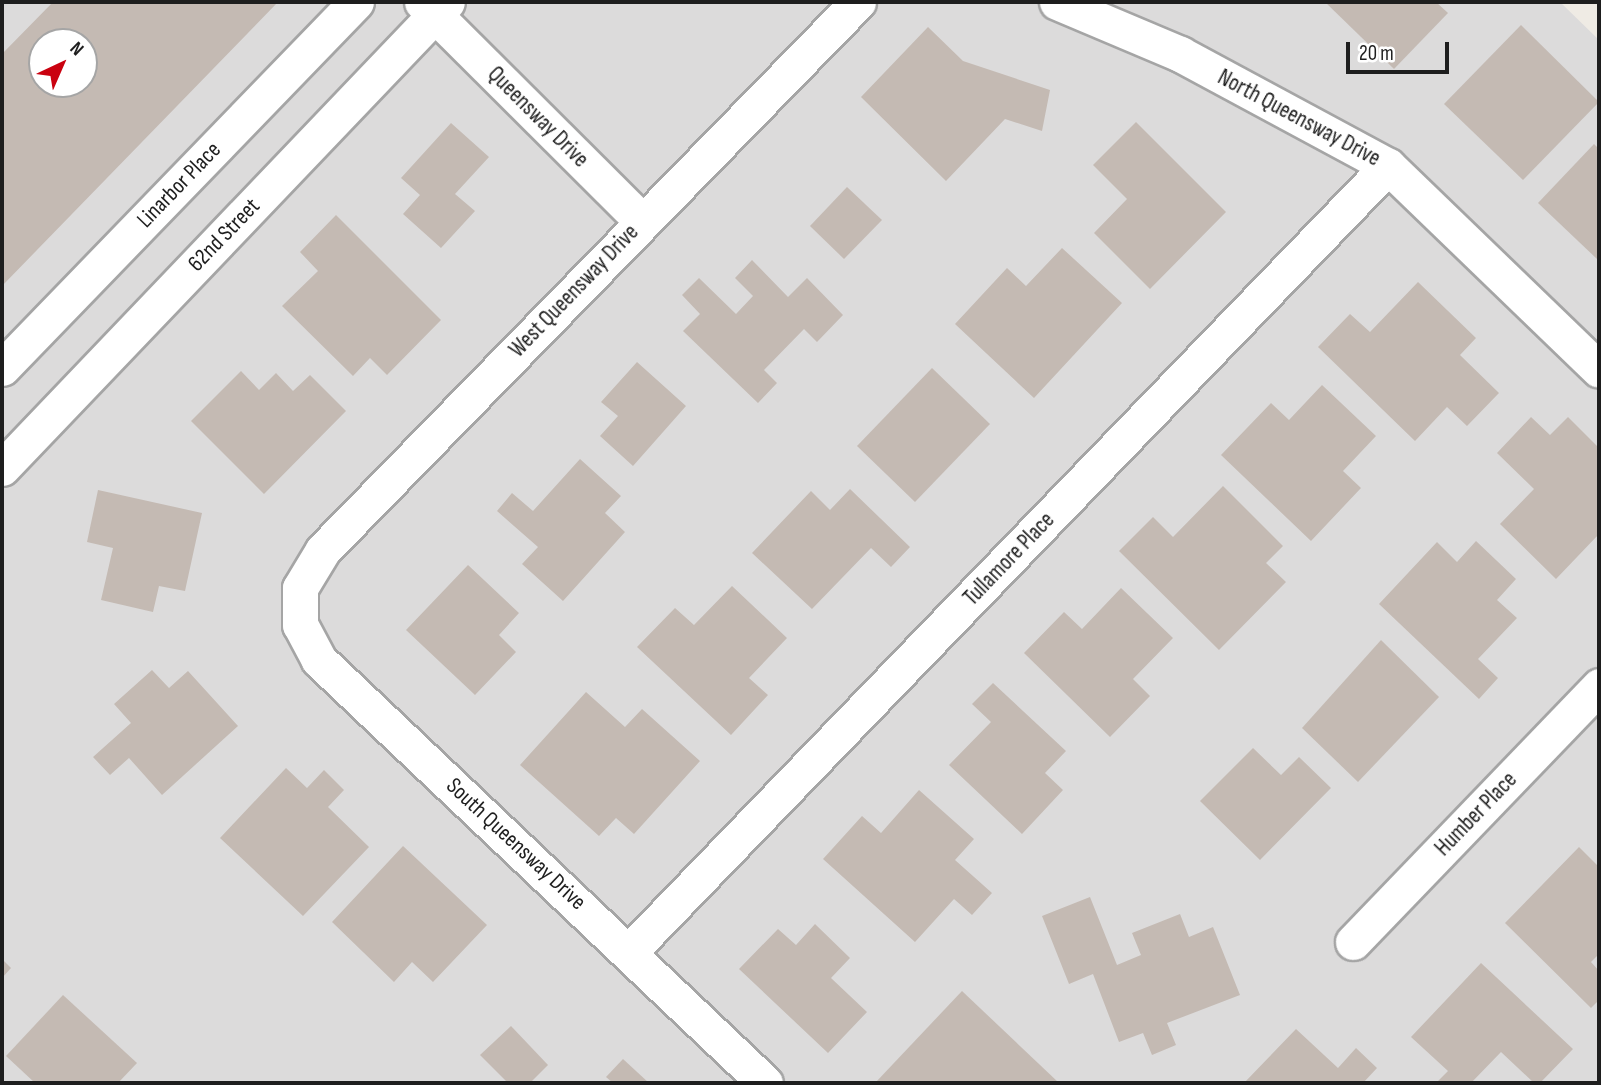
<!DOCTYPE html>
<style>
body{margin:0}
#map{position:relative;width:1601px;height:1085px;overflow:hidden;background:#efebe4;font-family:"Sofia Sans Condensed",sans-serif}
div>[style]{position:absolute}
[style*='--x']{left:calc(var(--x)*1px);top:calc(var(--y)*1px);width:calc(var(--w)*1px);rotate:calc(var(--a)*1deg)}
.residential>*{inset:0;background:#dcdbdb}
.building>*{inset:0;background:#c4bab3}
.roads{filter:drop-shadow(2px 0 #a5a5a5) drop-shadow(-2px 0 #a5a5a5) drop-shadow(0 2px #a5a5a5) drop-shadow(0 -2px #a5a5a5)}
.minor>*{height:35px;margin:-17.5px;padding:0 17.5px;transform-origin:17.5px;border-radius:17.5px;background:#fff}
span{translate:-50% -50%;white-space:nowrap;text-align:center;line-height:1.15;-webkit-text-stroke:5px #fff;paint-order:stroke}
.street-label{font-size:23px;color:#1e1e1e}
.frame{position:absolute;inset:0;border:4px solid #1e1e1e;pointer-events:none}
.north{position:absolute;left:28px;top:28px;width:70px;height:70px;box-sizing:border-box;background:#fff;border:2px solid #a5a5a5;border-radius:50%;rotate:44deg;font-size:19px;font-weight:700;line-height:28px;text-align:center;color:#1e1e1e}
.north::after{content:'';display:block;margin:auto;width:24px;height:32px;background:#ca0210;clip-path:polygon(50% 0,100% 100%,50% 72%,0 100%)}
.scale{position:absolute;left:1346px;top:42px;width:103px;height:32px;box-sizing:border-box;border:4px solid #1e1e1e;border-top:0;padding-left:9px;font-size:21px;line-height:24px;white-space:nowrap;color:#1e1e1e;-webkit-text-stroke:5px #fff;paint-order:stroke}
</style>
<div id="map">
<div class="residential">
<i style="clip-path:polygon(evenodd,2px 2px,1560px 2px,1599px 40px,1599px 1083px,2px 1083px,2px 2px,42px 42px,84px 42px,84px 84px,42px 84px,42px 42px)"></i>
</div>
<div class="building">
<i style="clip-path:polygon(evenodd,53px 2px,278px 2px,2px 286px,2px 54px,53px 2px,42px 42px,84px 42px,84px 84px,42px 84px,42px 42px)"></i>
<i style="clip-path:polygon(1325px 2px,1436px 2px,1448px 13px,1394px 69px)"></i>
<i style="clip-path:polygon(1521px 25px,1599px 102px,1523px 180px,1444px 104px)"></i>
<i style="clip-path:polygon(928px 27px,963px 61px,1050px 90px,1042px 131px,1005px 119px,946px 181px,861px 97px)"></i>
<i style="clip-path:polygon(1136px 122px,1226px 212px,1150px 289px,1094px 233px,1127px 199px,1093px 165px)"></i>
<i style="clip-path:polygon(451px 123px,489px 157px,455px 194px,475px 211px,441px 248px,403px 214px,420px 195px,401px 178px)"></i>
<i style="clip-path:polygon(1594px 144px,1599px 149px,1597px 259px,1538px 203px)"></i>
<i style="clip-path:polygon(847px 187px,882px 220px,844px 259px,810px 226px)"></i>
<i style="clip-path:polygon(336px 215px,441px 320px,387px 375px,370px 358px,353px 376px,282px 306px,318px 271px,300px 252px)"></i>
<i style="clip-path:polygon(1062px 248px,1122px 303px,1034px 398px,955px 324px,1007px 268px,1026px 286px)"></i>
<i style="clip-path:polygon(752px 260px,788px 297px,807px 278px,843px 315px,817px 342px,804px 329px,764px 370px,777px 383px,758px 403px,683px 331px,700px 314px,682px 295px,699px 278px,736px 314px,753px 296px,735px 278px)"></i>
<i style="clip-path:polygon(1418px 282px,1476px 338px,1460px 355px,1499px 393px,1467px 426px,1447px 407px,1415px 441px,1318px 347px,1350px 314px,1370px 332px)"></i>
<i style="clip-path:polygon(637px 362px,686px 406px,633px 466px,600px 436px,618px 416px,601px 402px)"></i>
<i style="clip-path:polygon(932px 368px,990px 424px,915px 502px,857px 446px)"></i>
<i style="clip-path:polygon(241px 371px,259px 390px,276px 373px,293px 391px,310px 375px,346px 411px,264px 494px,191px 421px)"></i>
<i style="clip-path:polygon(1322px 385px,1376px 436px,1343px 471px,1361px 488px,1311px 541px,1221px 455px,1271px 403px,1289px 420px)"></i>
<i style="clip-path:polygon(1531px 417px,1550px 435px,1568px 417px,1599px 448px,1599px 534px,1556px 579px,1500px 524px,1534px 489px,1497px 453px)"></i>
<i style="clip-path:polygon(580px 459px,621px 496px,605px 513px,625px 532px,563px 601px,522px 564px,538px 547px,497px 511px,512px 493px,533px 511px)"></i>
<i style="clip-path:polygon(1223px 486px,1283px 546px,1266px 563px,1286px 582px,1219px 650px,1119px 551px,1153px 517px,1173px 537px)"></i>
<i style="clip-path:polygon(850px 489px,910px 547px,891px 567px,871px 548px,812px 609px,752px 553px,811px 491px,830px 510px)"></i>
<i style="clip-path:polygon(98px 490px,202px 513px,185px 591px,159px 586px,153px 612px,101px 600px,113px 548px,87px 542px)"></i>
<i style="clip-path:polygon(1476px 541px,1516px 579px,1497px 600px,1517px 618px,1478px 659px,1498px 678px,1479px 699px,1379px 604px,1437px 542px,1457px 562px)"></i>
<i style="clip-path:polygon(468px 565px,519px 613px,499px 635px,516px 652px,475px 695px,406px 630px)"></i>
<i style="clip-path:polygon(732px 586px,787px 638px,749px 678px,768px 695px,731px 735px,637px 647px,675px 608px,694px 625px)"></i>
<i style="clip-path:polygon(1121px 588px,1173px 638px,1133px 679px,1150px 696px,1110px 737px,1024px 653px,1064px 612px,1082px 629px)"></i>
<i style="clip-path:polygon(1381px 640px,1439px 697px,1358px 782px,1302px 728px)"></i>
<i style="clip-path:polygon(152px 670px,169px 688px,188px 671px,238px 726px,162px 795px,129px 758px,110px 775px,93px 757px,131px 723px,114px 704px)"></i>
<i style="clip-path:polygon(993px 683px,1066px 751px,1045px 773px,1063px 790px,1022px 834px,949px 765px,991px 722px,972px 704px)"></i>
<i style="clip-path:polygon(586px 692px,625px 727px,642px 709px,700px 761px,634px 834px,616px 818px,599px 836px,520px 765px)"></i>
<i style="clip-path:polygon(1253px 748px,1281px 775px,1299px 757px,1331px 788px,1260px 860px,1200px 801px)"></i>
<i style="clip-path:polygon(286px 768px,307px 788px,324px 770px,344px 790px,328px 807px,369px 847px,303px 916px,220px 838px)"></i>
<i style="clip-path:polygon(919px 790px,974px 839px,955px 860px,992px 893px,972px 915px,954px 899px,915px 942px,823px 859px,862px 816px,881px 833px)"></i>
<i style="clip-path:polygon(403px 846px,487px 925px,433px 982px,412px 962px,394px 982px,332px 922px)"></i>
<i style="clip-path:polygon(1579px 847px,1599px 867px,1599px 954px,1591px 962px,1599px 971px,1599px 1000px,1591px 1008px,1505px 923px)"></i>
<i style="clip-path:polygon(1090px 897px,1117px 965px,1141px 955px,1132px 933px,1180px 914px,1189px 937px,1213px 927px,1240px 995px,1167px 1023px,1176px 1045px,1152px 1055px,1143px 1033px,1119px 1042px,1093px 974px,1069px 984px,1042px 916px)"></i>
<i style="clip-path:polygon(815px 924px,850px 958px,831px 978px,867px 1012px,828px 1053px,739px 969px,778px 929px,796px 945px)"></i>
<i style="clip-path:polygon(2px 959px,11px 968px,2px 978px)"></i>
<i style="clip-path:polygon(1481px 963px,1573px 1049px,1540px 1083px,1534px 1083px,1501px 1052px,1471px 1083px,1436px 1083px,1448px 1071px,1411px 1037px)"></i>
<i style="clip-path:polygon(962px 991px,1058px 1082px,1057px 1083px,876px 1082px)"></i>
<i style="clip-path:polygon(63px 995px,137px 1063px,118px 1083px,35px 1083px,6px 1056px)"></i>
<i style="clip-path:polygon(511px 1026px,548px 1065px,530px 1083px,508px 1083px,480px 1055px)"></i>
<i style="clip-path:polygon(1296px 1029px,1338px 1068px,1356px 1048px,1377px 1068px,1363px 1083px,1244px 1083px)"></i>
<i style="clip-path:polygon(623px 1059px,649px 1083px,613px 1083px,606px 1077px)"></i>
</div>
<div class="roads">
<div class="minor">
<i style="--x:422;--y:2;--w:310;--a:44.9"></i>
<i style="--x:1057;--y:2;--w:134;--a:22.9"></i>
<i style="--x:1180;--y:54;--w:236;--a:28.3"></i>
<i style="--x:1388;--y:166;--w:293;--a:44"></i>
<i style="--x:2;--y:368;--w:509;--a:-45.95"></i>
<i style="--x:2;--y:468;--w:644;--a:-46.32"></i>
<i style="--x:1353;--y:942;--w:355;--a:-46.1"></i>
<i style="--x:630;--y:951;--w:1091;--a:-46"></i>
<i style="--x:765;--y:1083;--w:615;--a:-136.52"></i>
<i style="--x:319;--y:660;--w:40;--a:-118"></i>
<i style="--x:300;--y:625;--w:37;--a:-90"></i>
<i style="--x:300;--y:588;--w:44;--a:-58.8"></i>
<i style="--x:323;--y:550;--w:766;--a:-45.69"></i>
</div>
</div>
<div class="street-label">
<span style="left:538px;top:117px;rotate:45deg">Queensway Drive</span>
<span style="left:1299px;top:118px;rotate:28deg">North Queensway Drive</span>
<span style="left:179px;top:185px;rotate:-46deg">Linarbor Place</span>
<span style="left:224px;top:235px;rotate:-46deg">62nd Street</span>
<span style="left:574px;top:291px;rotate:-46deg">West Queensway Drive</span>
<span style="left:1009px;top:559px;rotate:-46deg">Tullamore Place</span>
<span style="left:1476px;top:814px;rotate:-46deg">Humber Place</span>
<span style="left:516px;top:844px;rotate:43deg">South Queensway Drive</span>
</div>
<div class="frame"></div>
<div class="north">N</div>
<div class="scale">20 m</div>
</div>
